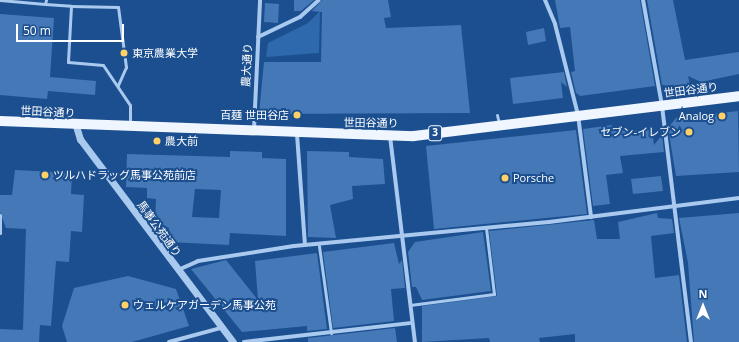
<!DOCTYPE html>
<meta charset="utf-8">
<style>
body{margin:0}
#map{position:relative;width:739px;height:342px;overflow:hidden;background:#1b4f8f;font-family:"Open Sans","Noto Sans JP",sans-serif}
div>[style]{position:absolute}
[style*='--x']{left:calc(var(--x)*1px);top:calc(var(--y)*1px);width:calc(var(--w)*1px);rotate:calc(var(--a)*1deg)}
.green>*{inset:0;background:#2e69ad}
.building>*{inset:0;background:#4478b7}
.service>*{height:3px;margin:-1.5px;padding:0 1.5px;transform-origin:1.5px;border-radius:1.5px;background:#a9c9ee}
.minor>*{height:4px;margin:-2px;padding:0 2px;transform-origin:2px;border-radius:2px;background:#a9c9ee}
.tertiary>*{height:7px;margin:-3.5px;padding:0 3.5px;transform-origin:3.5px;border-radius:3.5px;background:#a9c9ee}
.primary>*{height:10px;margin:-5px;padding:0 5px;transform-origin:5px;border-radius:5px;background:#f0f6ff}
.dots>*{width:11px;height:11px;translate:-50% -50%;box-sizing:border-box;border:2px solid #1b4f8f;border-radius:50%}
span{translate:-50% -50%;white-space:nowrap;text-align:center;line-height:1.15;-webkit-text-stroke:4px #1b4f8f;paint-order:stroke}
.shield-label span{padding:1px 3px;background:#1b4f8f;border:1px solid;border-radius:3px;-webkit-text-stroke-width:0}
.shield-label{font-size:10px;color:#fff;font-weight:700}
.poi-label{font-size:11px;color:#fff}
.left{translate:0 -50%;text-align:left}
.right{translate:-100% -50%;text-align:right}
.street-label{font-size:11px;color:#fff}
.north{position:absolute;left:683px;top:286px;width:40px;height:40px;-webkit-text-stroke:3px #1b4f8f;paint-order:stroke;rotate:0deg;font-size:11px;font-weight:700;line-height:16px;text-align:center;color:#fff}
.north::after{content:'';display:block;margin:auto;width:14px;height:18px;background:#fff;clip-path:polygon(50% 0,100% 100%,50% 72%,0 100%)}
.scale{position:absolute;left:16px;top:24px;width:108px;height:18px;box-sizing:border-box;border:2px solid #fff;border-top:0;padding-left:5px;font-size:12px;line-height:14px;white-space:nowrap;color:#fff;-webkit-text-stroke:3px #1b4f8f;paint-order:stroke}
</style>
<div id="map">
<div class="green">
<i style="clip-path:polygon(320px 11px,319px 53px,266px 57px,268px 43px,308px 23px)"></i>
</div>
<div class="building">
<i style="clip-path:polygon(294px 0,314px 0,301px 11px,294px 11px)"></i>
<i style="clip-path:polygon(322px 0,388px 0,391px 17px,384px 18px,386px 28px,461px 25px,470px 113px,259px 114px,264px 62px,321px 62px,322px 12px,312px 11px)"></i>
<i style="clip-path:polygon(555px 0,640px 0,655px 86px,580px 96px,576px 93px,571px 72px,575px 71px,570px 27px,560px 28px)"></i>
<i style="clip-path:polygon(647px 0,673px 0,685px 60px,739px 52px,739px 74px,701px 82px,688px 76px,690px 86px,666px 90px,665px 85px,662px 85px)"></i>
<i style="clip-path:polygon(265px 3px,279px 4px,278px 23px,264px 22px)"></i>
<i style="clip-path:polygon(0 14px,54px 18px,50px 77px,96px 81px,95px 95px,48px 91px,47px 99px,0 95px)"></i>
<i style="clip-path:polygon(544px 28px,546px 41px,528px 45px,526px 32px)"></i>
<i style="clip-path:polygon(564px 72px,567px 87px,561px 82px,563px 98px,513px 104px,510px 78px)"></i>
<i style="clip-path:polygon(738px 111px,739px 172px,676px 176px,668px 128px,676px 118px)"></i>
<i style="clip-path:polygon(612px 125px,613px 131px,652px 130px,654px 145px,662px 135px,664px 152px,620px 156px,623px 173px,606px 175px,610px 204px,593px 206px,583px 129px)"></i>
<i style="clip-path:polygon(576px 130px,587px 214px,434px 229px,426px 146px)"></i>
<i style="clip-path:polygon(evenodd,230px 151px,262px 152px,262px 158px,286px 159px,286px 236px,230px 233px,229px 245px,168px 242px,169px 228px,155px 222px,156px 199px,147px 198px,147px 188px,126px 187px,127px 154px,230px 157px,230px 151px,195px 189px,221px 190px,219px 218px,192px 217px,195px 189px)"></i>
<i style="clip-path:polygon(307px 151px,349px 152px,349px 157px,383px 159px,385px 184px,352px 186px,353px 199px,330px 205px,336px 238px,308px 237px)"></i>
<i style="clip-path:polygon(15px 170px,72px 173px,71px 194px,84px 195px,82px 232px,71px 231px,69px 262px,56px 261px,51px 326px,40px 325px,39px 342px,0 342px,0 329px,23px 330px,26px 229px,6px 228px,0 212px,0 195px,12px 195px)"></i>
<i style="clip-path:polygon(661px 176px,663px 191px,633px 194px,631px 179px)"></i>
<i style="clip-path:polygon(657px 213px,658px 218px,672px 219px,674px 233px,651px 236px,655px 278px,679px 275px,687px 342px,575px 342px,575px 334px,539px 338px,540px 342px,490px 342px,489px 338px,422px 342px,422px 306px,497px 296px,489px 231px,594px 220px,597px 239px,620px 239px,618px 222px)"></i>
<i style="clip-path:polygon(739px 213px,739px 342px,694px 342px,688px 263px,679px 218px)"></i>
<i style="clip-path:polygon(483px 232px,491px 291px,422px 300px,416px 287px,412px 287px,408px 252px,415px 242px)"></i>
<i style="clip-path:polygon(394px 243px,399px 264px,402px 260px,405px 288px,391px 289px,394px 321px,333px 328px,323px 252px)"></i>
<i style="clip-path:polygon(317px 253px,327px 329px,307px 331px,307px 326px,242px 332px,191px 269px,226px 260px,258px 300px,255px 261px)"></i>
<i style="clip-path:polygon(128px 276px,176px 289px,189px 326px,132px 342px,67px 342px,62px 326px,74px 288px)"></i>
<i style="clip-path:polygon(395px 328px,397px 342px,308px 342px,308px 338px)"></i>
</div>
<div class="service">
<i style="--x:0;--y:0;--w:45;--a:5.1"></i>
<i style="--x:46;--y:0;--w:4;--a:104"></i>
<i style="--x:45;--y:4;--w:26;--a:4"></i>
<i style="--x:71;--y:6;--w:56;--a:93.1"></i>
<i style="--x:68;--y:62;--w:35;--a:5"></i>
<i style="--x:103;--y:65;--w:48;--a:56"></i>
<i style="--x:130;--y:105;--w:19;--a:90"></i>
<i style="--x:71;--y:6;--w:47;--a:1.2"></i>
<i style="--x:118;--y:7;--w:61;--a:82.4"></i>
<i style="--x:126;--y:67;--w:20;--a:114"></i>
<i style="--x:497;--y:115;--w:8;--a:76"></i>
<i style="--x:0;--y:215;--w:18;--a:90"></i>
<i style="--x:319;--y:246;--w:88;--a:82.1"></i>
<i style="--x:410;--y:305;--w:85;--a:-7.5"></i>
<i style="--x:494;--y:294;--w:66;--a:-96.9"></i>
</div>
<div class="minor">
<i style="--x:545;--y:0;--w:26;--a:67"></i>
<i style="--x:555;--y:24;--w:94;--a:75.8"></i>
<i style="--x:578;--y:115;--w:103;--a:82.7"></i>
<i style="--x:643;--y:0;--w:108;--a:79.8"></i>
<i style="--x:662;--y:106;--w:238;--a:83"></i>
<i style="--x:258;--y:37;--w:47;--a:-25.5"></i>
<i style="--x:300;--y:17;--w:25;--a:-42"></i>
<i style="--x:254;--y:129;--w:129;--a:-87.3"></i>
<i style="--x:297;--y:134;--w:111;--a:85.9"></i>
<i style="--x:390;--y:136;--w:208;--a:83.1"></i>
<i style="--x:178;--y:270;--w:22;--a:-24"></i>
<i style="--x:198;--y:261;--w:97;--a:-8.9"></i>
<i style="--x:294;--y:246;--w:256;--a:-5.4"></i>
<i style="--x:549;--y:222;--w:192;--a:-7.2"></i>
<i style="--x:169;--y:342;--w:54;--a:-15.1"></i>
<i style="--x:244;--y:342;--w:169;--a:-6.5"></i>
</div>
<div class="tertiary">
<i style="--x:76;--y:126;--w:14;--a:73"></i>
<i style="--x:80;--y:139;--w:254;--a:53"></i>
</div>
<div class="primary">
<i style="--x:0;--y:121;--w:414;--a:2.1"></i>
<i style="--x:414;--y:136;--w:327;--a:-7"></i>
</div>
<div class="dots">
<i style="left:124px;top:53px;background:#ffd166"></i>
<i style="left:297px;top:115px;background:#ffd166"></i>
<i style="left:722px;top:116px;background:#ffd166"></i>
<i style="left:689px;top:132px;background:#ffd166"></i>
<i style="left:157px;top:141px;background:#ffd166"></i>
<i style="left:45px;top:175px;background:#ffd166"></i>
<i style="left:505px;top:178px;background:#ffd166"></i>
<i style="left:125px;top:305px;background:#ffd166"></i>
</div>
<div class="shield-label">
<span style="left:435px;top:133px">3</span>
</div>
<div class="poi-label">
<span class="left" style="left:132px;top:53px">東京農業大学</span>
<span class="right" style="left:289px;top:115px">百麺 世田谷店</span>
<span class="right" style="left:714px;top:116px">Analog</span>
<span class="right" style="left:681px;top:132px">セブン-イレブン</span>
<span class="left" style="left:165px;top:141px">農大前</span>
<span class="left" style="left:53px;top:175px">ツルハドラッグ馬事公苑前店</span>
<span class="left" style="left:513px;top:178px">Porsche</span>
<span class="left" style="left:133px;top:305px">ウェルケアガーデン馬事公苑</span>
</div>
<div class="street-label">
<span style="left:247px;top:65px;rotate:-87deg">農大通り</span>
<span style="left:691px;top:90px;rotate:-7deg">世田谷通り</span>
<span style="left:48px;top:112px;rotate:3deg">世田谷通り</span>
<span style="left:371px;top:123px;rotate:1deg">世田谷通り</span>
<span style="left:159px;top:229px;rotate:54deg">馬事公苑通り</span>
</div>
<div class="north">N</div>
<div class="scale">50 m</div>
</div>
